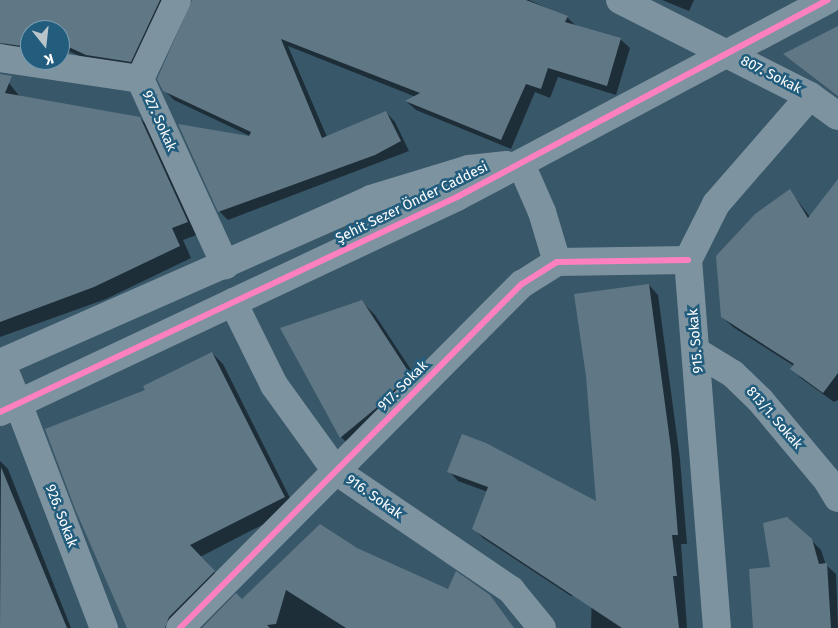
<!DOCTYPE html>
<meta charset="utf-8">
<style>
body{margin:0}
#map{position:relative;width:838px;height:628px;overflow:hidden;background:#385769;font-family:"Fira Sans",sans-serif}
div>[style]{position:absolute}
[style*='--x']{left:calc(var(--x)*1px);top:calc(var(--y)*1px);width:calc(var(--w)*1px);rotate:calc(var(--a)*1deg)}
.shadow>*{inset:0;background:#0007}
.building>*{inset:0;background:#607885}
.minor>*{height:28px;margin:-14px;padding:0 14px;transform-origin:14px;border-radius:14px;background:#7d93a0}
.tertiary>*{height:28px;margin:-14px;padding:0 14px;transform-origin:14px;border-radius:14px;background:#7d93a0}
.cycleway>*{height:6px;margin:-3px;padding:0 3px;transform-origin:3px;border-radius:3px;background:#ff80c0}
span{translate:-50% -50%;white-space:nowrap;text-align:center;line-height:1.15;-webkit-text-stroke:5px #235d7e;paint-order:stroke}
.street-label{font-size:14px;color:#fff}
.north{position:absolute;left:20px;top:20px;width:50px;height:50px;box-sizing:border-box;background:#235d7e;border:1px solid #7b9eb2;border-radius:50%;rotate:164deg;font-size:14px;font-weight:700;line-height:20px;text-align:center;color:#fff}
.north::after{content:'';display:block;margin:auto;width:18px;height:22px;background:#b9c4ca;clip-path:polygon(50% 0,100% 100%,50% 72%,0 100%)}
</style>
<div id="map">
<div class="shadow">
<i style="clip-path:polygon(0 0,176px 0,140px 71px,97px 64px,60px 47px,60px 30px,30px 30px,30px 53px,0 43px)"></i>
<i style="clip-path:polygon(192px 0,529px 0,567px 17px,577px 27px,620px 39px,630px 48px,616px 95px,558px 77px,550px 98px,535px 92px,511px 149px,416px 110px,407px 102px,416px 97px,288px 46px,327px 137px,386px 112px,395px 122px,409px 151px,228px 220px,219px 211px,252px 137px,174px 100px,164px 90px)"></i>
<i style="clip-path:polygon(662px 0,694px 0,689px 11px)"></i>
<i style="clip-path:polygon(9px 83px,20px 97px,140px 118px,152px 130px,199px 234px,183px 240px,191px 258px,106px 299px,0 337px,0 86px)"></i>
<i style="clip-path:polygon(838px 181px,838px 400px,834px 402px,802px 379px,792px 369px,794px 366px,733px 327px,722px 317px,790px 191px,810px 217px)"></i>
<i style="clip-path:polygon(649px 285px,658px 295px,680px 459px,687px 544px,681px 544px,687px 628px,591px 628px,592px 592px,571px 596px,483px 538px,474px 529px,488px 492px,458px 481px,449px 471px,598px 503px)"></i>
<i style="clip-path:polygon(361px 301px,375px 315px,423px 388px,354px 450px,341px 437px)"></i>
<i style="clip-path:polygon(212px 353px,223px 364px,295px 508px,200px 557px,225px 583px,180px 628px,128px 628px,147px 391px)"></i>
<i style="clip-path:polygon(0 461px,8px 469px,71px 628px,0 628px)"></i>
<i style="clip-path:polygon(811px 540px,821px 550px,826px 565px,836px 574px,838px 628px,754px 628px,771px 568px)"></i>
<i style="clip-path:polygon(356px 549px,501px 628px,204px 628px,242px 601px)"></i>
</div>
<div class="building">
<i style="clip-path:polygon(0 0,160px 0,131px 62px,86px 55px,60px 43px,60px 30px,29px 28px,22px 46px,0 43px)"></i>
<i style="clip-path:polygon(192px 0,526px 0,568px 16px,565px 22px,621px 38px,607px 86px,548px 68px,541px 89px,526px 84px,501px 140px,405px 101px,420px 93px,281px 39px,322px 138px,386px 111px,401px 141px,375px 155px,218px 212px,178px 124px,249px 136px,251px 132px,163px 91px,157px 79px)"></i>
<i style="clip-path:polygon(838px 26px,838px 96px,783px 54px)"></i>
<i style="clip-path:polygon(0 74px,12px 76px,5px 93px,140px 117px,188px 222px,172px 228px,180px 246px,94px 287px,0 322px)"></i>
<i style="clip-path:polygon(838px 179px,838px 373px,823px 393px,790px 369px,794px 364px,721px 317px,716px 256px,755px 214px,790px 189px,808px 218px)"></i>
<i style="clip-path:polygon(649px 284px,671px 449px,678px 535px,672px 535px,677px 576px,673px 576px,679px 628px,622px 628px,472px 529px,488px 487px,447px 472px,462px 434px,486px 443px,596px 501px,586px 376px,574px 294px)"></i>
<i style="clip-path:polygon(362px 300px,410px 374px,375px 409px,340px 438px,280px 328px)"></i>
<i style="clip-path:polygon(212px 352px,285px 497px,190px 545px,215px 571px,169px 617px,165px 628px,127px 628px,75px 509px,45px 429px,145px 390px,143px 386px)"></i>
<i style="clip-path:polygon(1px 467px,67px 628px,0 628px)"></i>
<i style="clip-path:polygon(787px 517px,812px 539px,819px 564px,827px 563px,831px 628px,753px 628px,749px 569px,770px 567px,763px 523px)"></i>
<i style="clip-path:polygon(320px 524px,357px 548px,448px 589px,456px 571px,490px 595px,514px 628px,346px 628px,286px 590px,276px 624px,267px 625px,270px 628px,202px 628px,236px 593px,242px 599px)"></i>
</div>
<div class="minor">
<i style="--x:620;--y:0;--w:213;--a:26.8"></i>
<i style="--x:810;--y:96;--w:34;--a:36"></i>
<i style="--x:0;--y:58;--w:142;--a:8.5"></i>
<i style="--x:140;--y:79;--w:205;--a:65.4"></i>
<i style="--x:140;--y:79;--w:87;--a:-64.9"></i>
<i style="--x:521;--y:164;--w:52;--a:66.4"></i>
<i style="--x:542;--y:212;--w:52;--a:73.3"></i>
<i style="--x:233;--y:302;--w:93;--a:63.7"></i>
<i style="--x:274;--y:385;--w:106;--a:54.2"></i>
<i style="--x:336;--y:471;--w:212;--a:34.2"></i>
<i style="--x:511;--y:590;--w:49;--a:50.8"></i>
<i style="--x:697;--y:352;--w:42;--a:31.4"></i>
<i style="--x:733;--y:374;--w:37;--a:44"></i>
<i style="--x:760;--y:400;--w:104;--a:50.1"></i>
<i style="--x:827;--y:480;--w:21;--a:59"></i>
<i style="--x:18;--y:403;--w:241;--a:69.1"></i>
<i style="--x:180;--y:628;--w:485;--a:-45.2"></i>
<i style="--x:522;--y:284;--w:41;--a:-32.2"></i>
<i style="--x:557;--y:262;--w:131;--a:-0.9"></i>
<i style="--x:717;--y:628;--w:369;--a:-94.5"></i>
<i style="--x:688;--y:260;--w:63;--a:-63.4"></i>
<i style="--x:716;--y:204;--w:143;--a:-49"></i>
</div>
<div class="tertiary">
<i style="--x:1;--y:362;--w:44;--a:67.5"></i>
<i style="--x:0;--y:363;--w:406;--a:-23.8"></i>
<i style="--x:371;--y:199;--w:102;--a:-17"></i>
<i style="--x:469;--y:169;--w:38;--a:-6"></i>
<i style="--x:0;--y:412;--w:505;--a:-25.2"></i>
<i style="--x:457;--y:197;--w:420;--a:-28"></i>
</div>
<div class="cycleway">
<i style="--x:0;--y:412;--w:505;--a:-25.2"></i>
<i style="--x:457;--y:197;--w:420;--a:-28"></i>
<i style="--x:180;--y:628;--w:485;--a:-45.2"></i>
<i style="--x:522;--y:284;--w:41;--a:-32.2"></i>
<i style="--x:557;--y:262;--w:131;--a:-0.9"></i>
</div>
<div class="street-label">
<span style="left:771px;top:75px;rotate:27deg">807. Sokak</span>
<span style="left:159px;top:121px;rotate:66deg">927. Sokak</span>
<span style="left:412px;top:203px;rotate:-26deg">Şehit Sezer Önder Caddesi</span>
<span style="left:696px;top:341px;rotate:-95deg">915. Sokak</span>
<span style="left:403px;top:386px;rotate:-45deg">917. Sokak</span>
<span style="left:774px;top:418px;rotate:49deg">813/1. Sokak</span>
<span style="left:374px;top:497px;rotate:35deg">916. Sokak</span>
<span style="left:61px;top:516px;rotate:69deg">926. Sokak</span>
</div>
<div class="north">K</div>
</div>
